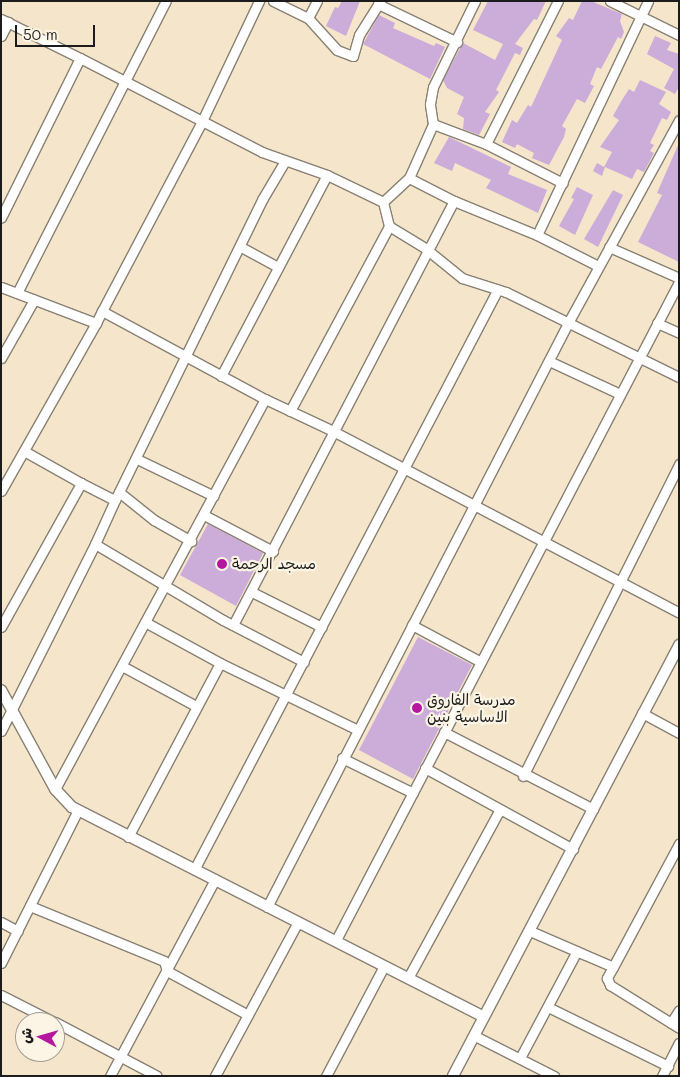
<!DOCTYPE html>
<meta charset="utf-8">
<style>
body{margin:0}
#map{position:relative;width:680px;height:1077px;overflow:hidden;background:#f5e5ca;font-family:Mali,"Playpen Sans Arabic",sans-serif}
div>[style]{position:absolute}
[style*='--x']{left:calc(var(--x)*1px);top:calc(var(--y)*1px);width:calc(var(--w)*1px);rotate:calc(var(--a)*1deg)}
.building>*{inset:0;background:#ccacd9}
.roads{filter:drop-shadow(1px 0 #888073) drop-shadow(-1px 0 #888073) drop-shadow(0 1px #888073) drop-shadow(0 -1px #888073)}
.minor>*{height:9px;margin:-4.5px;padding:0 4.5px;transform-origin:4.5px;border-radius:4.5px;background:#fff}
.tertiary>*{height:10px;margin:-5px;padding:0 5px;transform-origin:5px;border-radius:5px;background:#fff}
.dots>*{width:14px;height:14px;translate:-50% -50%;box-sizing:border-box;border:2px solid #fcf5e5;border-radius:50%}
span{translate:-50% -50%;white-space:nowrap;text-align:center;line-height:1.15;-webkit-text-stroke:4.5px #fcf5e5;paint-order:stroke}
.poi-label{font-size:15px;color:#1c1c1c}
.left{translate:0 -50%;text-align:left}
.frame{position:absolute;inset:0;border:2px solid #1c1c1c;pointer-events:none}
.north{position:absolute;left:15px;top:1012px;width:50px;height:50px;box-sizing:border-box;background:#fcf5e5;border:1px solid #a29e95;border-radius:50%;rotate:276deg;font-size:14px;font-weight:700;line-height:20px;text-align:center;color:#1c1c1c}
.north::after{content:'';display:block;margin:auto;width:18px;height:22px;background:#b5179e;clip-path:polygon(50% 0,100% 100%,50% 72%,0 100%)}
.scale{position:absolute;left:15px;top:25px;width:80px;height:22px;box-sizing:border-box;border:2px solid #1c1c1c;border-top:0;padding-left:6px;font-size:15px;line-height:18px;white-space:nowrap;color:#1c1c1c;-webkit-text-stroke:4px #fcf5e5;paint-order:stroke}
</style>
<div id="map">
<div class="building">
<i style="clip-path:polygon(342px 1px,360px 1px,346px 36px,326px 26px,335px 7px,338px 8px)"></i>
<i style="clip-path:polygon(488px 1px,546px 1px,537px 20px,534px 19px,515px 44px,523px 48px,520px 55px,515px 53px,496px 90px,499px 92px,485px 112px,490px 114px,479px 135px,463px 129px,464px 118px,457px 114px,464px 97px,447px 88px,443px 80px,463px 43px,495px 60px,503px 44px,473px 30px)"></i>
<i style="clip-path:polygon(582px 1px,591px 1px,622px 14px,620px 21px,624px 32px,621px 39px,618px 37px,601px 69px,597px 67px,590px 84px,594px 86px,585px 103px,577px 99px,562px 126px,566px 129px,564px 137px,549px 165px,532px 158px,534px 153px,517px 144px,515px 148px,502px 142px,512px 120px,517px 123px,528px 105px,531px 107px,562px 40px,556px 36px,569px 18px,573px 20px)"></i>
<i style="clip-path:polygon(379px 15px,395px 23px,393px 28px,434px 46px,436px 43px,445px 47px,430px 79px,363px 44px)"></i>
<i style="clip-path:polygon(655px 36px,671px 43px,667px 50px,679px 54px,679px 87px,675px 94px,664px 88px,674px 69px,647px 54px)"></i>
<i style="clip-path:polygon(640px 80px,666px 92px,659px 104px,671px 112px,667px 120px,662px 118px,650px 143px,654px 145px,650px 151px,654px 153px,644px 172px,637px 169px,632px 179px,605px 167px,602px 176px,593px 171px,597px 163px,604px 167px,612px 152px,600px 147px,619px 120px,613px 116px,622px 100px,629px 89px,634px 92px)"></i>
<i style="clip-path:polygon(449px 137px,511px 167px,508px 174px,547px 190px,538px 213px,486px 188px,491px 180px,455px 163px,452px 171px,434px 163px)"></i>
<i style="clip-path:polygon(679px 143px,679px 262px,638px 242px,662px 195px,657px 193px)"></i>
<i style="clip-path:polygon(577px 187px,593px 195px,575px 235px,559px 226px,574px 199px,571px 198px)"></i>
<i style="clip-path:polygon(613px 190px,623px 195px,598px 247px,584px 239px)"></i>
<i style="clip-path:polygon(208px 524px,263px 553px,236px 606px,180px 575px)"></i>
<i style="clip-path:polygon(418px 637px,472px 665px,413px 779px,359px 750px)"></i>
</div>
<div class="roads">
<div class="minor">
<i style="--x:273;--y:1;--w:39;--a:26"></i>
<i style="--x:308;--y:18;--w:43;--a:47.8"></i>
<i style="--x:337;--y:50;--w:17;--a:21"></i>
<i style="--x:353;--y:56;--w:22;--a:-74"></i>
<i style="--x:359;--y:35;--w:40;--a:-58"></i>
<i style="--x:610;--y:1;--w:77;--a:26.2"></i>
<i style="--x:378;--y:4;--w:88;--a:25.7"></i>
<i style="--x:308;--y:18;--w:19;--a:-62"></i>
<i style="--x:1;--y:19;--w:88;--a:26.3"></i>
<i style="--x:80;--y:58;--w:178;--a:116.3"></i>
<i style="--x:1;--y:36;--w:16;--a:-63"></i>
<i style="--x:80;--y:58;--w:205;--a:27.3"></i>
<i style="--x:262;--y:152;--w:69;--a:19.5"></i>
<i style="--x:327;--y:175;--w:62;--a:25.7"></i>
<i style="--x:383;--y:202;--w:35;--a:-43"></i>
<i style="--x:409;--y:178;--w:59;--a:-66"></i>
<i style="--x:433;--y:124;--w:57;--a:20.7"></i>
<i style="--x:486;--y:144;--w:86;--a:26.9"></i>
<i style="--x:433;--y:124;--w:20;--a:-99"></i>
<i style="--x:430;--y:104;--w:17;--a:-80"></i>
<i style="--x:433;--y:87;--w:96;--a:-64"></i>
<i style="--x:486;--y:144;--w:160;--a:-63.3"></i>
<i style="--x:409;--y:178;--w:51;--a:27.1"></i>
<i style="--x:454;--y:201;--w:90;--a:22.3"></i>
<i style="--x:537;--y:235;--w:68;--a:26.9"></i>
<i style="--x:383;--y:202;--w:25;--a:76"></i>
<i style="--x:537;--y:235;--w:259;--a:-64.6"></i>
<i style="--x:241;--y:247;--w:42;--a:28.4"></i>
<i style="--x:609;--y:247;--w:77;--a:23.9"></i>
<i style="--x:1;--y:287;--w:102;--a:20.8"></i>
<i style="--x:96;--y:323;--w:13;--a:-63"></i>
<i style="--x:102;--y:311;--w:185;--a:28.4"></i>
<i style="--x:265;--y:399;--w:75;--a:25.2"></i>
<i style="--x:333;--y:431;--w:391;--a:27.7"></i>
<i style="--x:17;--y:293;--w:328;--a:-63"></i>
<i style="--x:102;--y:311;--w:215;--a:-62.2"></i>
<i style="--x:202;--y:121;--w:133;--a:-64.6"></i>
<i style="--x:657;--y:323;--w:24;--a:24"></i>
<i style="--x:1;--y:358;--w:67;--a:-60.4"></i>
<i style="--x:549;--y:361;--w:78;--a:24.9"></i>
<i style="--x:221;--y:376;--w:227;--a:-62.2"></i>
<i style="--x:290;--y:411;--w:210;--a:-61.8"></i>
<i style="--x:389;--y:226;--w:42;--a:31.4"></i>
<i style="--x:425;--y:248;--w:48;--a:39"></i>
<i style="--x:462;--y:278;--w:46;--a:17.7"></i>
<i style="--x:506;--y:292;--w:193;--a:26.2"></i>
<i style="--x:24;--y:451;--w:65;--a:29.3"></i>
<i style="--x:137;--y:459;--w:85;--a:25.7"></i>
<i style="--x:1;--y:491;--w:193;--a:-60.5"></i>
<i style="--x:119;--y:492;--w:45;--a:38.7"></i>
<i style="--x:154;--y:520;--w:43;--a:29.6"></i>
<i style="--x:115;--y:500;--w:48;--a:114.4"></i>
<i style="--x:95;--y:544;--w:149;--a:30.7"></i>
<i style="--x:223;--y:620;--w:91;--a:27.4"></i>
<i style="--x:204;--y:515;--w:78;--a:27.6"></i>
<i style="--x:252;--y:592;--w:78;--a:26.6"></i>
<i style="--x:145;--y:622;--w:85;--a:28.7"></i>
<i style="--x:220;--y:663;--w:151;--a:25.9"></i>
<i style="--x:233;--y:625;--w:478;--a:-62.5"></i>
<i style="--x:412;--y:625;--w:78;--a:28.2"></i>
<i style="--x:1;--y:627;--w:165;--a:-60.9"></i>
<i style="--x:81;--y:483;--w:38;--a:27"></i>
<i style="--x:115;--y:500;--w:336;--a:-63.9"></i>
<i style="--x:263;--y:198;--w:43;--a:-59.3"></i>
<i style="--x:122;--y:666;--w:84;--a:28.4"></i>
<i style="--x:642;--y:713;--w:42;--a:28.4"></i>
<i style="--x:1;--y:731;--w:209;--a:-63.3"></i>
<i style="--x:444;--y:732;--w:168;--a:27.3"></i>
<i style="--x:342;--y:758;--w:79;--a:26.2"></i>
<i style="--x:425;--y:768;--w:169;--a:28.7"></i>
<i style="--x:523;--y:776;--w:349;--a:-63.4"></i>
<i style="--x:55;--y:789;--w:443;--a:-61.7"></i>
<i style="--x:128;--y:837;--w:197;--a:-62.1"></i>
<i style="--x:195;--y:868;--w:653;--a:-62.38"></i>
<i style="--x:30;--y:906;--w:145;--a:22.3"></i>
<i style="--x:164;--y:961;--w:10;--a:73"></i>
<i style="--x:167;--y:971;--w:92;--a:28.5"></i>
<i style="--x:267;--y:907;--w:657;--a:-62.73"></i>
<i style="--x:568;--y:323;--w:231;--a:-61.3"></i>
<i style="--x:1;--y:922;--w:19;--a:28"></i>
<i style="--x:530;--y:931;--w:90;--a:23.4"></i>
<i style="--x:613;--y:967;--w:140;--a:-61.8"></i>
<i style="--x:336;--y:940;--w:742;--a:-62.47"></i>
<i style="--x:1;--y:963;--w:171;--a:-63.3"></i>
<i style="--x:613;--y:967;--w:13;--a:119"></i>
<i style="--x:607;--y:978;--w:8;--a:67"></i>
<i style="--x:610;--y:985;--w:81;--a:31.9"></i>
<i style="--x:408;--y:978;--w:192;--a:-61.4"></i>
<i style="--x:1;--y:995;--w:59;--a:27"></i>
<i style="--x:548;--y:1007;--w:134;--a:26.2"></i>
<i style="--x:55;--y:1022;--w:115;--a:27.9"></i>
<i style="--x:671;--y:1023;--w:15;--a:-58"></i>
<i style="--x:475;--y:1036;--w:89;--a:26.9"></i>
<i style="--x:520;--y:1058;--w:121;--a:-62"></i>
<i style="--x:110;--y:1076;--w:223;--a:-61.9"></i>
<i style="--x:215;--y:1076;--w:175;--a:-61.7"></i>
<i style="--x:326;--y:1076;--w:124;--a:-62.2"></i>
<i style="--x:662;--y:1076;--w:37;--a:-63"></i>
</div>
<div class="tertiary">
<i style="--x:1;--y:690;--w:113;--a:61.4"></i>
<i style="--x:55;--y:789;--w:25;--a:47"></i>
<i style="--x:72;--y:807;--w:462;--a:27"></i>
<i style="--x:453;--y:1076;--w:487;--a:-62.3"></i>
</div>
</div>
<div class="dots">
<i style="left:222px;top:564px;background:#b5179e"></i>
<i style="left:417px;top:708px;background:#b5179e"></i>
</div>
<div class="poi-label">
<span class="left" style="left:232px;top:564px">مسجد الرحمة</span>
<span class="left" style="left:427px;top:708px">مدرسة الفاروق<br>الاساسية بنين</span>
</div>
<div class="frame"></div>
<div class="north">ش</div>
<div class="scale">50 m</div>
</div>
